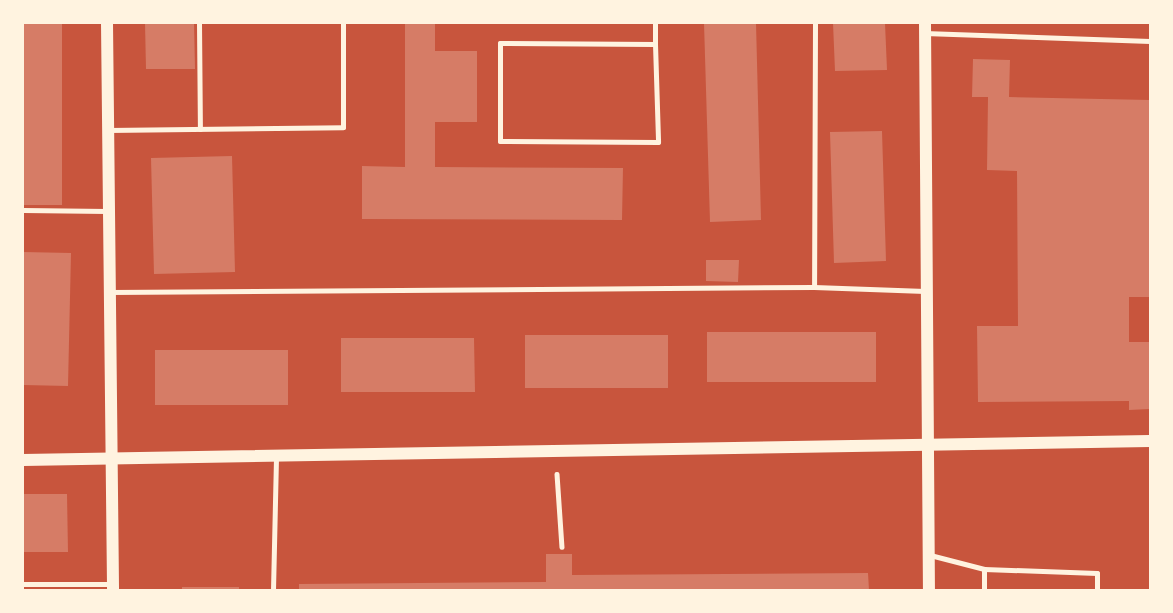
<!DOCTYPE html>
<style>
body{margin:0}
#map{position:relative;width:1173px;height:613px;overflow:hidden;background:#c8553d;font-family:"Work Sans",sans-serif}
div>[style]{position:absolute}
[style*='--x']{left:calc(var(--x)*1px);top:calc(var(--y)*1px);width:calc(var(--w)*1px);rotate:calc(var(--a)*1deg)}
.building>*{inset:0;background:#d67c66}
.path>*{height:4.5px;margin:-2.25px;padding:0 2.25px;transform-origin:2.25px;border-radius:2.25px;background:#fff3e0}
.service>*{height:5px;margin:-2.5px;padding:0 2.5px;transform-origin:2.5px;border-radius:2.5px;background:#fff3e0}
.tertiary>*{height:12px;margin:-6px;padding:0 6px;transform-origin:6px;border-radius:6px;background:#fff3e0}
span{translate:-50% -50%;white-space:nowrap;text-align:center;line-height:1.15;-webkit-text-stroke:7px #fff3e0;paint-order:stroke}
.frame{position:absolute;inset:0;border:24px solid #fff3e0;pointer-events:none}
</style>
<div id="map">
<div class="building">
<i style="clip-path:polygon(23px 23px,62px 23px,62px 205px,23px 205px)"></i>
<i style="clip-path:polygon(145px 23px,194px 23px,195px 69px,146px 69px)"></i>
<i style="clip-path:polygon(405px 23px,435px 23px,435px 51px,477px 51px,477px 122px,435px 122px,435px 167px,623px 168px,622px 220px,362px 219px,362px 166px,405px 167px)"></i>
<i style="clip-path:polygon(704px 23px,756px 23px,761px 220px,710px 222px)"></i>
<i style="clip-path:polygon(833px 23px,885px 23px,887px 70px,835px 71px)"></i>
<i style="clip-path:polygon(973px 59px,1010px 60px,1009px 97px,1150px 100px,1150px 297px,1129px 297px,1129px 342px,1150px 342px,1150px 409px,1129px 410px,1129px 401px,978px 402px,977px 326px,1018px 326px,1017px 171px,987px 170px,988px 97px,972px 97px)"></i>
<i style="clip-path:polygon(882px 131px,886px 261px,834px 263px,830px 132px)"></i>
<i style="clip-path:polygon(232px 156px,235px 272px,154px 274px,151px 158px)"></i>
<i style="clip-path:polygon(23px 252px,71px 253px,68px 386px,23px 385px)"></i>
<i style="clip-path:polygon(706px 260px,739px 260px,738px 282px,706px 281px)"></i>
<i style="clip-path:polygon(707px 332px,876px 332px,876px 382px,707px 382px)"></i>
<i style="clip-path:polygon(525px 335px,668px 335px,668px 388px,525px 388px)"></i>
<i style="clip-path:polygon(341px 338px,474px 338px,475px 392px,341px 392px)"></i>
<i style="clip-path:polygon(155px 350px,288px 350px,288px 405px,155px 405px)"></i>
<i style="clip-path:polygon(23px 494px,67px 494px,68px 552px,23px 552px)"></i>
<i style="clip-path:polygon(546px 554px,572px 554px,572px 575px,868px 573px,869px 590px,299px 590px,299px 584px,546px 582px)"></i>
<i style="clip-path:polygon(182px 587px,239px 587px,239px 590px,182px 590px)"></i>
</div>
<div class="path">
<i style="--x:557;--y:474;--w:73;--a:86.1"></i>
</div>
<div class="service">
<i style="--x:199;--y:23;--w:106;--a:89.5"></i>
<i style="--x:655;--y:23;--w:21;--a:90"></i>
<i style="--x:655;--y:44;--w:98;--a:88.2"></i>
<i style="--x:658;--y:142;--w:158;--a:-179.6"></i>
<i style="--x:500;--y:141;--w:98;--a:-90"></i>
<i style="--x:500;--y:43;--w:155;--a:0.4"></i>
<i style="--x:815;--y:23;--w:264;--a:90.2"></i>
<i style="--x:814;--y:287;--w:111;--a:2.1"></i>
<i style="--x:924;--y:33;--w:226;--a:2"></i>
<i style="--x:108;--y:130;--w:235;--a:-0.7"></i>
<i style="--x:343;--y:127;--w:104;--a:-90"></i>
<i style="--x:23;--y:210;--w:84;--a:0.7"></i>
<i style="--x:110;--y:292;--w:704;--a:-0.41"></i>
<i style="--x:930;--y:555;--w:56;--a:14.5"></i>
<i style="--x:984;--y:569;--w:21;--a:90"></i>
<i style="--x:984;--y:569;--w:113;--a:2"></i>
<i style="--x:1097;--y:573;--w:17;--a:90"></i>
<i style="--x:23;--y:584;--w:90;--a:0"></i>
<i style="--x:273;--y:590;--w:131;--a:-88.7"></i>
</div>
<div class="tertiary">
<i style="--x:107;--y:23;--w:567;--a:89.39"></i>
<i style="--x:925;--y:23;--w:567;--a:89.6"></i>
<i style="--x:23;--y:460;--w:1127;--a:-0.97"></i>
</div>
<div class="frame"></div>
</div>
